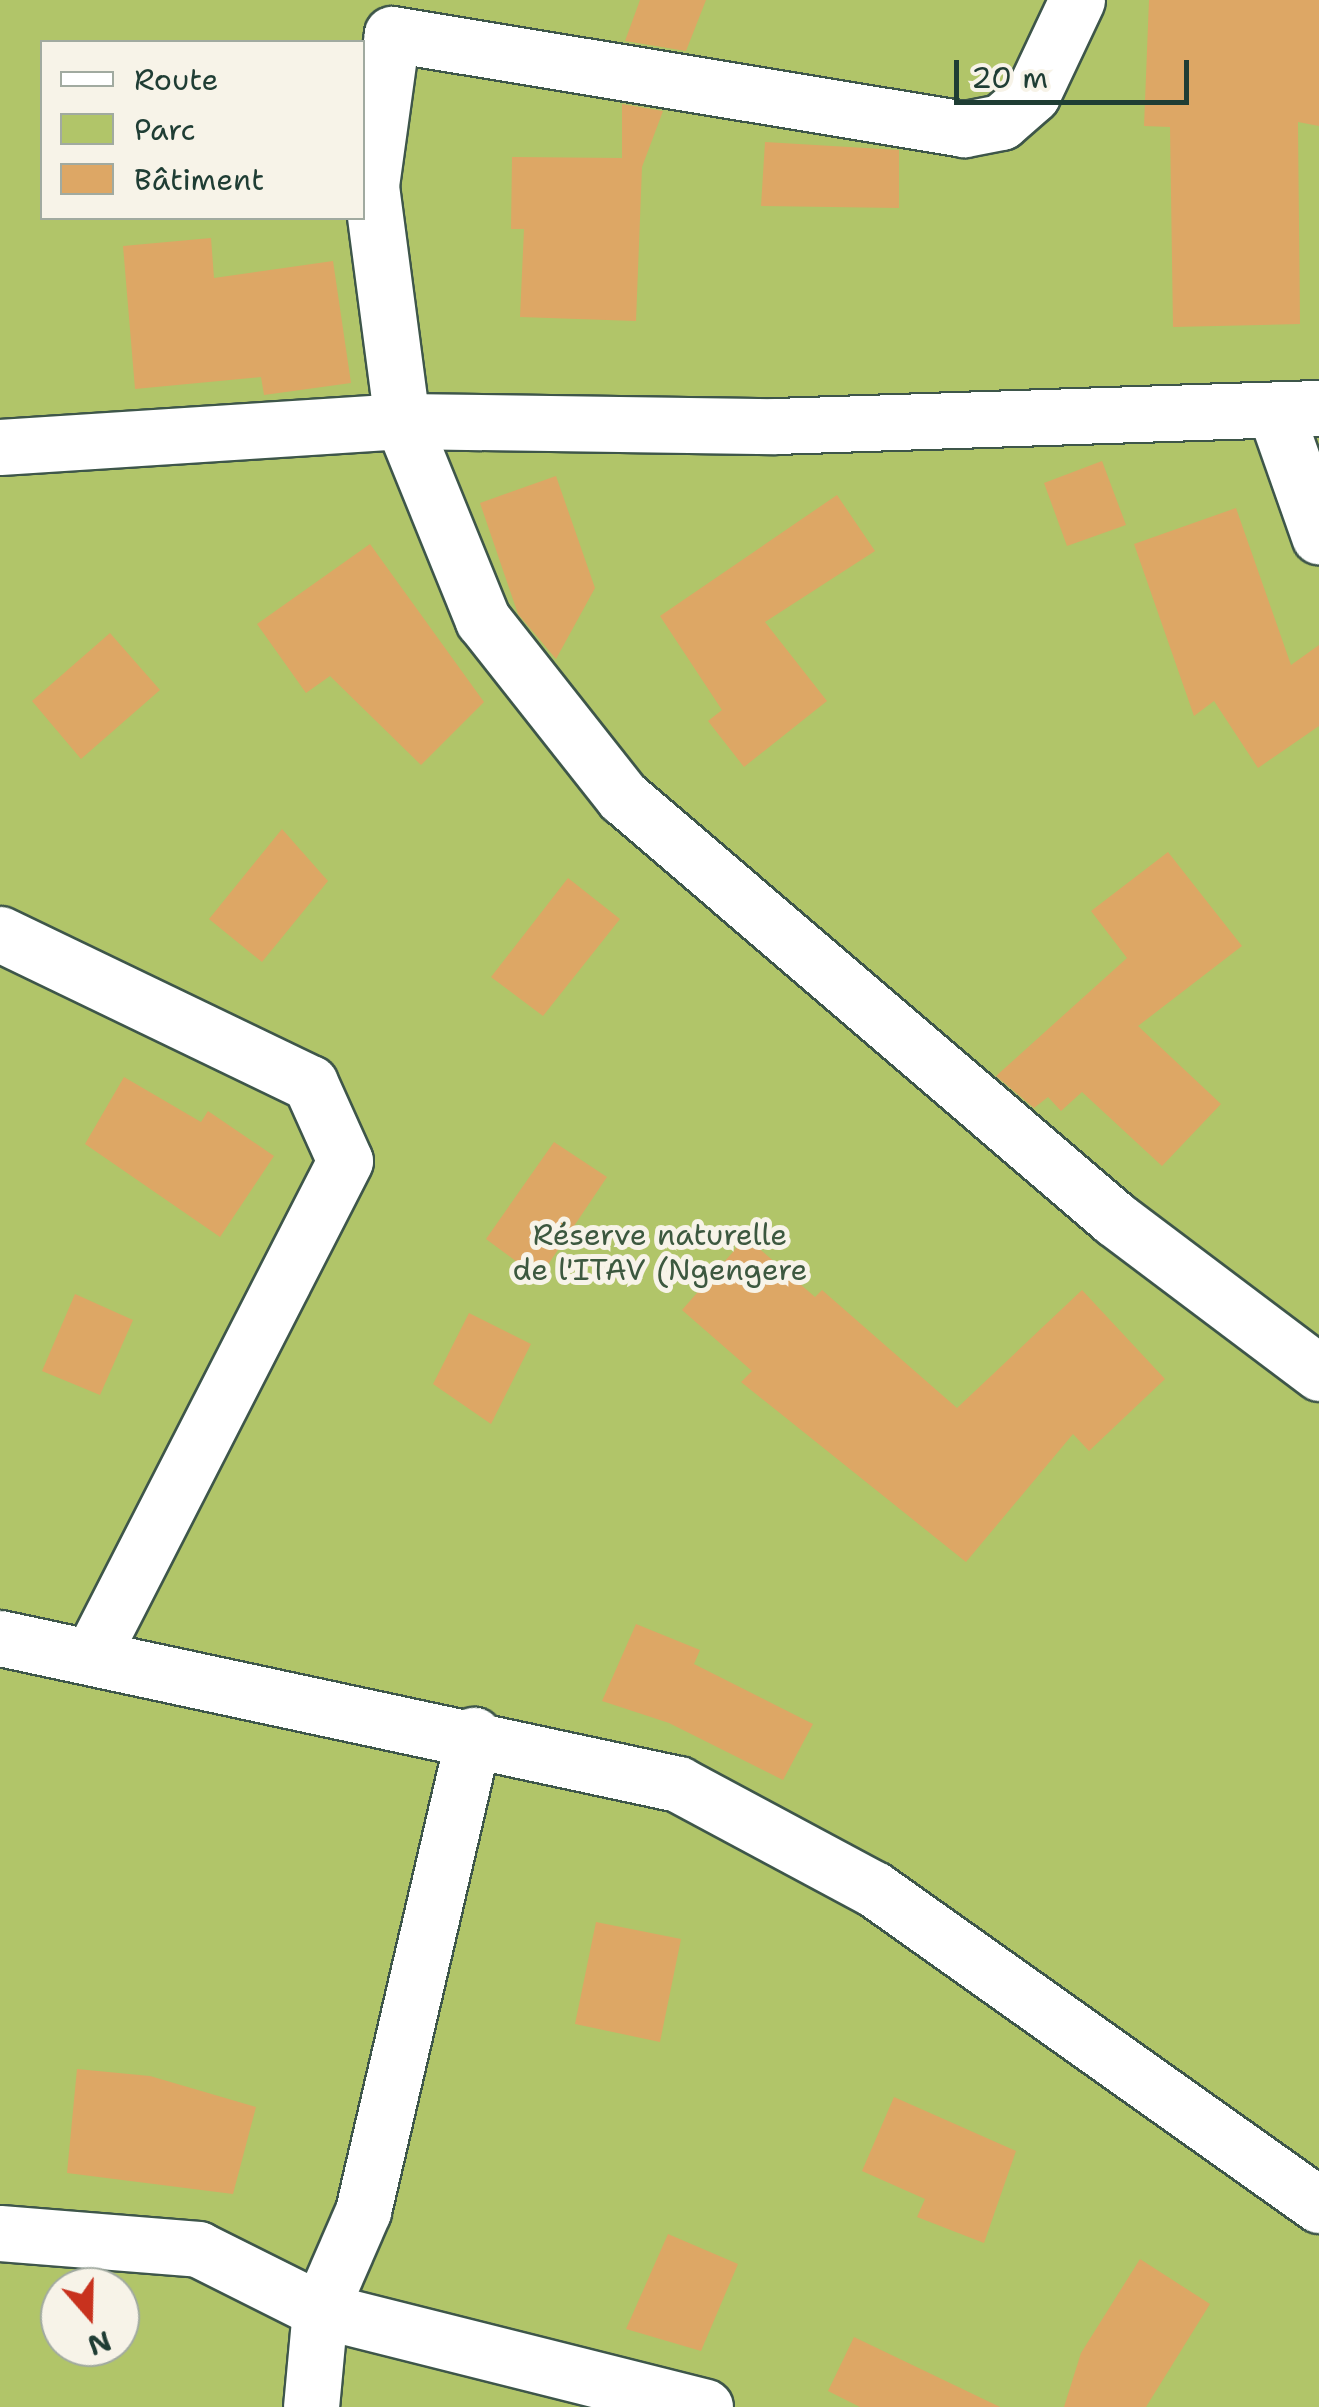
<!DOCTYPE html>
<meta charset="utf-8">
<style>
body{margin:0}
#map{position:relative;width:1319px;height:2407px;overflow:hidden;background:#efe5c9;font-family:"Shantell Sans",sans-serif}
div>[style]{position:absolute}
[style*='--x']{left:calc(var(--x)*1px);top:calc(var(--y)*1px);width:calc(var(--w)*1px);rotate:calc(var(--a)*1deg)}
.green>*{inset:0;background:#b1c569}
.building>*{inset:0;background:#dda765}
.roads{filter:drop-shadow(2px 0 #3e564a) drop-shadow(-2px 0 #3e564a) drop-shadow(0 2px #3e564a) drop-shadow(0 -2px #3e564a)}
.minor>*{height:55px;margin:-27.5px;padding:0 27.5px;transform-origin:27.5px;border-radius:27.5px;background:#fff}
span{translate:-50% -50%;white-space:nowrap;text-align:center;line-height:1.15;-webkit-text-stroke:10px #f7f3e8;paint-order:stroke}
.park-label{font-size:30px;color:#3c583f}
.legend{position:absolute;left:40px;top:40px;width:325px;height:180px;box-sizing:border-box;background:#f7f3e8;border:2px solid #a1aaa0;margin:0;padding:12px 18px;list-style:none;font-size:30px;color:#1f3d34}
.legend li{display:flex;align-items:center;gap:20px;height:50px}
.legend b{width:50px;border:2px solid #a1aaa0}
.north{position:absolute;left:40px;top:2267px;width:100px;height:100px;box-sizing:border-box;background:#f7f3e8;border:2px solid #a1aaa0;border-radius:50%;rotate:160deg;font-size:28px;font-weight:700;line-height:40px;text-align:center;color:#1f3d34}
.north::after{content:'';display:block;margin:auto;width:35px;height:45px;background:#c8321e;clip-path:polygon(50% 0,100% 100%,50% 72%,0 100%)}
.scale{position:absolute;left:954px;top:60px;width:235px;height:45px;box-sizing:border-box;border:5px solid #1f3d34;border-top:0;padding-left:12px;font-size:30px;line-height:35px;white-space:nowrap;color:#1f3d34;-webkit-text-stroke:8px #f7f3e8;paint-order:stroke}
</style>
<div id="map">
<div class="green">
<i style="clip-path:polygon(evenodd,0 0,1319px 0,1319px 2407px,0 2407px,0 0,42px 42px,362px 42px,362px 218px,42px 218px,42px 42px,0 0,60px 2287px,120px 2287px,120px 2347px,60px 2347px,60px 2287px)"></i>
</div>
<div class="building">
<i style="clip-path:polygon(640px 0,706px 0,686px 51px,625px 41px)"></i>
<i style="clip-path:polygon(1149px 0,1319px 0,1319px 126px,1298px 122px,1300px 324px,1173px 327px,1170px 127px,1144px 126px)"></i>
<i style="clip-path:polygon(622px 104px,663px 111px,642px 167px,636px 321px,520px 317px,524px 229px,511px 229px,512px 157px,622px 158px)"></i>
<i style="clip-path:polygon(765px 142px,899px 150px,899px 208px,761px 206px)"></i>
<i style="clip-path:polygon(211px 238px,214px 278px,333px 261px,351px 383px,264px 395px,261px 377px,135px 389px,123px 246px)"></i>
<i style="clip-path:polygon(1102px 461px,1126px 525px,1067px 546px,1044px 483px)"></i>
<i style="clip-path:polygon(556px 476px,595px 588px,556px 659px,518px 614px,480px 503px)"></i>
<i style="clip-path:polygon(837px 495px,875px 551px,765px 622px,827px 701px,744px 767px,708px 721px,722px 710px,660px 616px)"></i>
<i style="clip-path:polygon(1236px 508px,1291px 665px,1319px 645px,1319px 726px,1258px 768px,1214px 701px,1194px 716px,1134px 544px)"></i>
<i style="clip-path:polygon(370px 544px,484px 702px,421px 765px,330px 676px,306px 693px,257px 624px)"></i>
<i style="clip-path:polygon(110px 633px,160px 690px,81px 759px,32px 701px)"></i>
<i style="clip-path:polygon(282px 829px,328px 881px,262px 962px,209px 919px)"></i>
<i style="clip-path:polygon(1168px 852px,1242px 946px,1138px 1026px,1221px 1104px,1162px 1166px,1082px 1092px,1061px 1111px,1048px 1097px,1034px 1108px,996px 1076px,1127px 958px,1091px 911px)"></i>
<i style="clip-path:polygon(568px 878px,620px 919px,543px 1016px,491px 977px)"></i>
<i style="clip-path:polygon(124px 1077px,201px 1122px,208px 1111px,274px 1156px,220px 1237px,85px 1144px)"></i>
<i style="clip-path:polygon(554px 1142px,607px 1177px,539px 1278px,486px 1239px)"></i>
<i style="clip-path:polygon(746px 1237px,815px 1297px,822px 1290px,957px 1408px,1082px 1290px,1165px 1379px,1089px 1451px,1073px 1434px,966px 1562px,741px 1382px,752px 1371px,682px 1310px)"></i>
<i style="clip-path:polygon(75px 1294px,133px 1320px,100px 1395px,42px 1371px)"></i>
<i style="clip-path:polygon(469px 1313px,531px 1344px,491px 1424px,433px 1384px)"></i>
<i style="clip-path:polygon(636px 1624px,700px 1650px,694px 1664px,813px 1724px,783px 1780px,669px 1723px,602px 1701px)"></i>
<i style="clip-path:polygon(596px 1922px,681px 1939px,660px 2042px,575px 2024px)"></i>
<i style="clip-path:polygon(77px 2069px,150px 2076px,256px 2107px,233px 2194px,67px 2173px)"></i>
<i style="clip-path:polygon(894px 2097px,1016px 2151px,984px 2243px,917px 2217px,925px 2199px,862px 2171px)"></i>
<i style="clip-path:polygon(668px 2234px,738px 2264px,701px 2351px,626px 2329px)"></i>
<i style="clip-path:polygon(1140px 2259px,1210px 2304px,1146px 2407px,1064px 2407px,1081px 2353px)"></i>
<i style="clip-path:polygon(854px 2337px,1000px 2407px,860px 2407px,828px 2391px)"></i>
</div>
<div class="roads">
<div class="minor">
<i style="--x:1077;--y:0;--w:105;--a:115.3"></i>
<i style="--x:1032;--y:95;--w:41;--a:138.9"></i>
<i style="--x:1001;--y:122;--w:38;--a:169"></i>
<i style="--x:964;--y:129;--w:580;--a:-170.57"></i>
<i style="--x:392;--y:34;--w:153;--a:97.9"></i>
<i style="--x:371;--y:186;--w:237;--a:82.5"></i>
<i style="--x:402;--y:421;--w:215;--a:67.9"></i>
<i style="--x:483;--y:620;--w:226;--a:51.7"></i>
<i style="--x:623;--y:797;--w:648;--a:40.62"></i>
<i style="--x:1115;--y:1219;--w:256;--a:37"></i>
<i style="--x:1275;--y:411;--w:133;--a:70.6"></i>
<i style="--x:0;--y:447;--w:403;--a:-3.7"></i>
<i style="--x:402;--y:421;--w:373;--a:0.8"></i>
<i style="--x:775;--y:426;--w:544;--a:-1.9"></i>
<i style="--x:0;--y:934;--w:344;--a:25.7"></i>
<i style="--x:310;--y:1083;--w:85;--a:65.8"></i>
<i style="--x:345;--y:1161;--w:557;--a:117.12"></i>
<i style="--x:0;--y:1638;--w:694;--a:12.15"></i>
<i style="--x:678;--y:1784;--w:222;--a:28.2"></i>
<i style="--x:874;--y:1889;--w:546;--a:35.38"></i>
<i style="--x:0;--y:2233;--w:199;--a:4.6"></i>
<i style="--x:198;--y:2249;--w:136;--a:26.6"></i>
<i style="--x:320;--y:2310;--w:397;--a:14.1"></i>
<i style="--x:311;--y:2407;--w:97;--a:-84.7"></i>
<i style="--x:320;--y:2310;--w:108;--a:-66.5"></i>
<i style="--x:363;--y:2211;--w:489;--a:-76.9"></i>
</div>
</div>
<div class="park-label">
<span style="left:660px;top:1252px">Réserve naturelle<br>de l'ITAV (Ngengere</span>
</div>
<ul class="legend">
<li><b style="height:12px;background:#fff"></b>Route</li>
<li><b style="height:28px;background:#b1c569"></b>Parc</li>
<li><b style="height:28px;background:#dda765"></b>Bâtiment</li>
</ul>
<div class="north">N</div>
<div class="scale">20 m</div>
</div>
